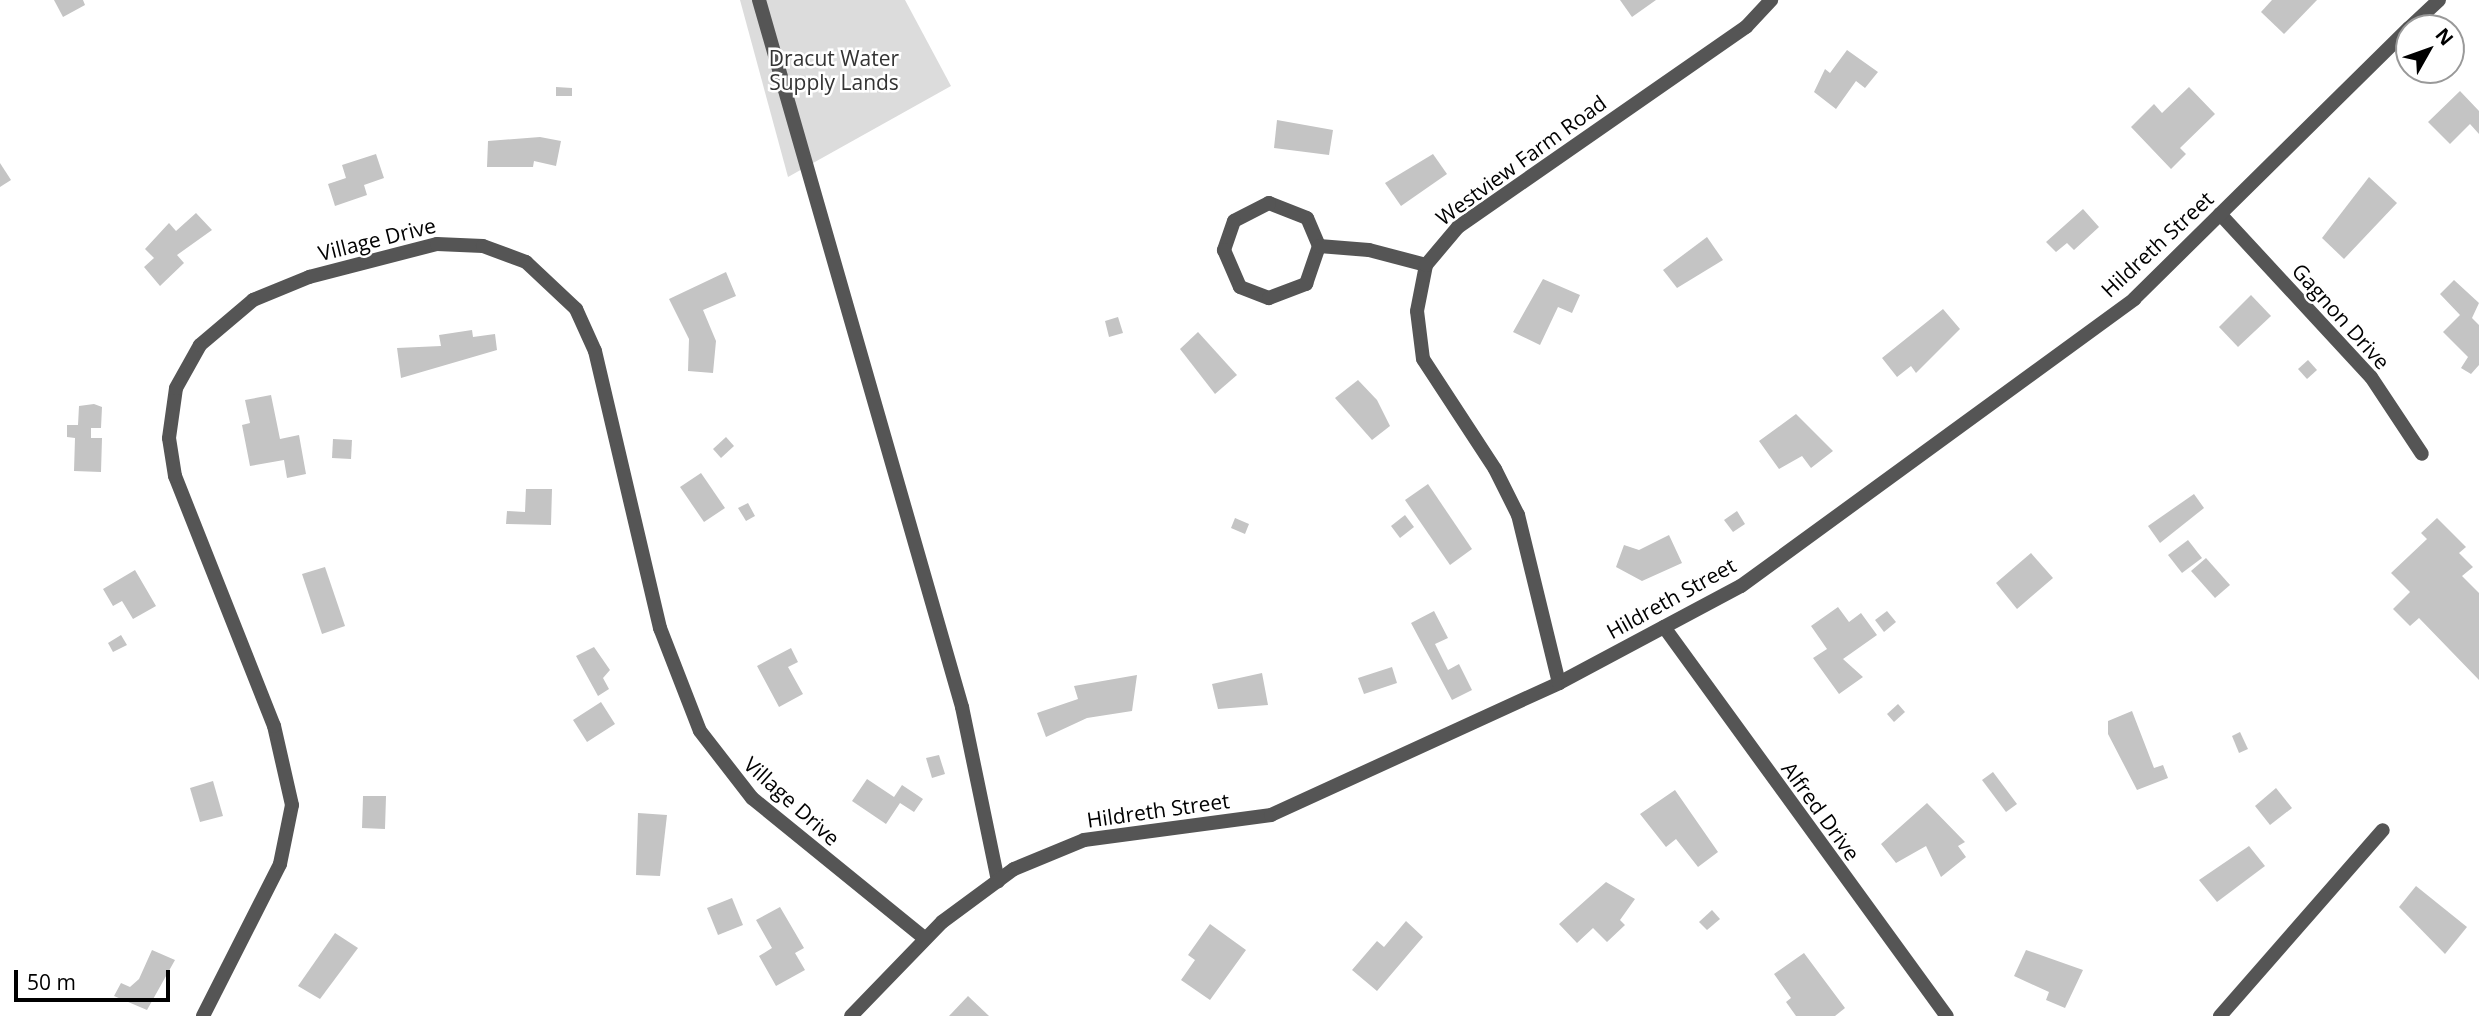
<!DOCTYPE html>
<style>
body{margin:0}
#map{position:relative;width:2479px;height:1016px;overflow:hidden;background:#fff;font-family:"Open Sans",sans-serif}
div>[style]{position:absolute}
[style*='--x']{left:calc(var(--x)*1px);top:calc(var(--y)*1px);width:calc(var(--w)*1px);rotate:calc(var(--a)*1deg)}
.green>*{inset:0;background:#dcdcdc}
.building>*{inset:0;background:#c4c4c4}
.street>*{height:14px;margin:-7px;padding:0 7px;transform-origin:7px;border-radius:7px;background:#555}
span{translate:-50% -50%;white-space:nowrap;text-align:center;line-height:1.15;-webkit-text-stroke:5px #fff;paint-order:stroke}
.park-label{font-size:21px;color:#333}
.street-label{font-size:21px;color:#000}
.north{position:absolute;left:2395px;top:14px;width:70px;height:70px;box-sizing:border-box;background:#fff;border:2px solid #999;border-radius:50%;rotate:50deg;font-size:19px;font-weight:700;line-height:28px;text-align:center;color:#000}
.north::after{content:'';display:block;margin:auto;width:24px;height:32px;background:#000;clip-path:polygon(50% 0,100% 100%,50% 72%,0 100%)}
.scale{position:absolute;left:14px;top:970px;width:156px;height:32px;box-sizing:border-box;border:4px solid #000;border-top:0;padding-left:9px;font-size:21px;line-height:24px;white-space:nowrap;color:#000;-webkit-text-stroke:5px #fff;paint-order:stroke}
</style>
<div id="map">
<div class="green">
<i style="clip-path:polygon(740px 0,905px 0,951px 86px,788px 177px)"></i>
</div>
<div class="building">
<i style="clip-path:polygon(54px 0,83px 0,85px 5px,63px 17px)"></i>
<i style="clip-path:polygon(1620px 0,1656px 0,1632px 17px)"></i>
<i style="clip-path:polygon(2272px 0,2317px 0,2284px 34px,2261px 12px)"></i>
<i style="clip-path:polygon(1847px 50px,1878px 72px,1865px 88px,1856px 81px,1836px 109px,1814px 92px,1825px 69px,1830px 73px)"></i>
<i style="clip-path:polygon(556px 87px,572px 88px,572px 96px,556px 96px)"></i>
<i style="clip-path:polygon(2189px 87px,2215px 114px,2180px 148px,2186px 154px,2171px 169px,2131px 127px,2154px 104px,2162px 113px)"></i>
<i style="clip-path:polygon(2460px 91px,2479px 111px,2479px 134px,2470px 124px,2450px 144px,2428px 122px)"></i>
<i style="clip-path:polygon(1277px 120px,1333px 130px,1329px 155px,1274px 148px)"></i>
<i style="clip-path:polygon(540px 137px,561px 141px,556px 166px,534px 161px,533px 167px,487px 167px,488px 141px)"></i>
<i style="clip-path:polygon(376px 154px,384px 178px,364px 185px,367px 195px,335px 206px,328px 184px,346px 178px,342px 165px)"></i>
<i style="clip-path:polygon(1433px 154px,1447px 174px,1401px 206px,1385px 183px)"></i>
<i style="clip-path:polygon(0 163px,11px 180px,0 187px)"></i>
<i style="clip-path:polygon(2369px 177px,2397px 203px,2344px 259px,2322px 238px)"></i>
<i style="clip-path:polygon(2083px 209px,2099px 227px,2074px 250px,2067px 243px,2056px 252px,2046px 242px)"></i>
<i style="clip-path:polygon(196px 213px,212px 230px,177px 255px,184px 263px,160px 286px,144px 267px,154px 258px,145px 249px,169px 223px,176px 231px)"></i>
<i style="clip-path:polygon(1707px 237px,1723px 260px,1677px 288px,1663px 270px)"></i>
<i style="clip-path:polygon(726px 272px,736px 296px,703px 310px,716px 341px,713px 373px,688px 371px,689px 339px,669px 299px)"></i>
<i style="clip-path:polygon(1543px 279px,1580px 295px,1572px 313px,1558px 307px,1540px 345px,1513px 332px)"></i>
<i style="clip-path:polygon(2454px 280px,2479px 303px,2472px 318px,2479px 325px,2479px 365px,2471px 374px,2461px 368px,2468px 357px,2443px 332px,2460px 315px,2440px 294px)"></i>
<i style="clip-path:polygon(2251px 295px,2271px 316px,2238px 347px,2219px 327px)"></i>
<i style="clip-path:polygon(1943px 309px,1960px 329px,1916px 373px,1911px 366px,1897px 377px,1882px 358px)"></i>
<i style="clip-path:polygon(1118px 317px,1123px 333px,1109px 337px,1105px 321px)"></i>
<i style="clip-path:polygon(472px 330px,473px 337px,495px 334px,497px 350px,401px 378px,397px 348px,441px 346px,439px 335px)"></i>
<i style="clip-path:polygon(1198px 332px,1237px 375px,1215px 394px,1180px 349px)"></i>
<i style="clip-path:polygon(2308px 360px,2317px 370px,2307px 379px,2298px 369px)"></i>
<i style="clip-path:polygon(1358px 380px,1377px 400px,1390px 426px,1372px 440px,1335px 398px)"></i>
<i style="clip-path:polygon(271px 395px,280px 439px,299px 435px,306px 474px,287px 478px,284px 460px,250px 466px,242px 425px,250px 423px,245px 400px)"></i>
<i style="clip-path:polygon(94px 404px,102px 407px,101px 428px,91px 428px,91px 438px,102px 438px,101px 472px,74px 471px,75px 438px,67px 437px,67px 425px,78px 425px,79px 406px)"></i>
<i style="clip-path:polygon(1796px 414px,1833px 451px,1811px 468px,1802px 456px,1779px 469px,1759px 441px)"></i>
<i style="clip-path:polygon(726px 437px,734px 446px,721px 458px,713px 449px)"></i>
<i style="clip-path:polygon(333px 439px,352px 440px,351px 459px,332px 458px)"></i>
<i style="clip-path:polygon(701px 473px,725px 508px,704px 522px,680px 487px)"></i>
<i style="clip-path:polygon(1428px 484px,1472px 549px,1450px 565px,1405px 500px)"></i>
<i style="clip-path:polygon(526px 489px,552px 489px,551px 525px,506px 524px,507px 511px,525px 512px)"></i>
<i style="clip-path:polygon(2194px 494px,2204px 508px,2160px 543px,2148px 526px)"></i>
<i style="clip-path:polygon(748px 503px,755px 516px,746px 521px,738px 508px)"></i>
<i style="clip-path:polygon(1737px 511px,1745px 524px,1733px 532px,1724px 520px)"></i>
<i style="clip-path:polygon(1405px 515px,1414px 527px,1400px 538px,1391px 526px)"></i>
<i style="clip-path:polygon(1235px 518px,1249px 524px,1245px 534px,1231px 528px)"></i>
<i style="clip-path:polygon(2437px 518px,2466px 547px,2459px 553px,2473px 567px,2462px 576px,2479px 593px,2479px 680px,2419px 618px,2410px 626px,2393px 609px,2410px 592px,2391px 573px,2427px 539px,2421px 533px)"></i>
<i style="clip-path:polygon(1669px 535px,1682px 563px,1642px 581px,1616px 567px,1624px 545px,1639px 550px)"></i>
<i style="clip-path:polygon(2188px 540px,2202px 558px,2182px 573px,2168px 555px)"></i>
<i style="clip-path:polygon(2031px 553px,2053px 578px,2017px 609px,1996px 583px)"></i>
<i style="clip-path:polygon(2206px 558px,2230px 585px,2215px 598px,2191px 571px)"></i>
<i style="clip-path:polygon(325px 567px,345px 626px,322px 634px,302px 574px)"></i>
<i style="clip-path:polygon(135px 570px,156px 606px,133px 619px,122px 601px,113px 606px,103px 589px)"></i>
<i style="clip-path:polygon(1838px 607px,1849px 622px,1861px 613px,1877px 635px,1843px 659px,1863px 677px,1839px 694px,1813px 658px,1827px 649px,1811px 626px)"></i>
<i style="clip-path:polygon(1434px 611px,1448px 638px,1435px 644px,1448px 670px,1459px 664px,1472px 690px,1452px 700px,1411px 623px)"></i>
<i style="clip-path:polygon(1887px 611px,1896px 622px,1884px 632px,1875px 620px)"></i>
<i style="clip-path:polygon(121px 635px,127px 645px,113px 652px,108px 643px)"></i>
<i style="clip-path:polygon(594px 647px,610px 670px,603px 678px,609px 689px,598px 696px,576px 656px)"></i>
<i style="clip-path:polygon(791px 648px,798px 662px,788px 667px,803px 694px,779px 707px,757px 666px)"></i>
<i style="clip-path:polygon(1392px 667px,1397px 683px,1364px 694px,1358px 678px)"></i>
<i style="clip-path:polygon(1262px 673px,1268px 705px,1218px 709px,1212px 684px)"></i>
<i style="clip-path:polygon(1137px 675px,1132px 711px,1087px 718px,1046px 737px,1037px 713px,1078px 699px,1074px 686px)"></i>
<i style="clip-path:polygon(601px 702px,615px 724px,587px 742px,573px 720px)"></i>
<i style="clip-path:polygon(1898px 704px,1905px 712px,1894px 722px,1887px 714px)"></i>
<i style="clip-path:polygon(2132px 711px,2154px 768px,2163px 765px,2168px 778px,2137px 790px,2108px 734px,2108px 721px)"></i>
<i style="clip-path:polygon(2240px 732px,2248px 749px,2239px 753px,2232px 736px)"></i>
<i style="clip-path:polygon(939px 755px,945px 774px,932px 778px,926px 758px)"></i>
<i style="clip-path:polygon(1993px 772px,2017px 804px,2006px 812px,1982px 780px)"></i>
<i style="clip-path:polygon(867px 779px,894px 797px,902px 785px,923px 799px,914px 812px,900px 803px,886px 824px,852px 801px)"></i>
<i style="clip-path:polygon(213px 781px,223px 816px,200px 822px,190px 788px)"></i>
<i style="clip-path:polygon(2276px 788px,2292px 808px,2270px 825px,2255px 806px)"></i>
<i style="clip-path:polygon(1675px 790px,1718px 852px,1698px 867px,1676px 839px,1666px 847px,1640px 814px)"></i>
<i style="clip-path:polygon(363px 796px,386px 796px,385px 829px,362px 828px)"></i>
<i style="clip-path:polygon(1927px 803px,1965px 842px,1958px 846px,1966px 857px,1941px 877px,1926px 846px,1896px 863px,1881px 844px)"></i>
<i style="clip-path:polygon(638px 813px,667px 815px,660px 876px,636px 875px)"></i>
<i style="clip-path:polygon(2249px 846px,2265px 866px,2217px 902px,2199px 880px)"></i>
<i style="clip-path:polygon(1606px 882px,1635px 899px,1620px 920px,1625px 925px,1607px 942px,1593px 928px,1577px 943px,1559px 924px)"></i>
<i style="clip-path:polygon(2416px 886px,2467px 927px,2445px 954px,2399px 907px)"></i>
<i style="clip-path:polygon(732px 898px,743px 925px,718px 935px,707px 908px)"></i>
<i style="clip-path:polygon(780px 907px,804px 948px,795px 953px,805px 970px,776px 986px,759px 956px,772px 948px,756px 920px)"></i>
<i style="clip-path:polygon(1712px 910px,1720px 919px,1707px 930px,1699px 922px)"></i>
<i style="clip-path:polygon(1406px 921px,1423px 937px,1377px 991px,1352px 970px,1377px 941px,1384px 947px)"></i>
<i style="clip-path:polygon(1210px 924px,1246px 950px,1210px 1000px,1181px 980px,1195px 960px,1188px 955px)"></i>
<i style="clip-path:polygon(335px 933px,358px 948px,320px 999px,298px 986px)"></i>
<i style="clip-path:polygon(152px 950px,175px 960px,147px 1010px,114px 996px,121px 983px,130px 987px,139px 979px)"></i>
<i style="clip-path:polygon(2026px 950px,2083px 970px,2065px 1008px,2046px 1000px,2049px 992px,2014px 976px)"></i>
<i style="clip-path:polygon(1804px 953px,1845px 1008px,1835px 1016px,1796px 1016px,1786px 1002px,1791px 998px,1774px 974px)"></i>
<i style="clip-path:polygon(968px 996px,989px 1016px,949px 1016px)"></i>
</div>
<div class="street">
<i style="--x:759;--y:0;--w:736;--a:73.98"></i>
<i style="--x:962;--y:707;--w:178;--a:78.3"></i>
<i style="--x:2409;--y:28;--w:41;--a:-43"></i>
<i style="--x:2220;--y:214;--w:222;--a:47.2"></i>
<i style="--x:2371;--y:377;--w:92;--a:56.5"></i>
<i style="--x:1319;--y:246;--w:30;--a:-113"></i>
<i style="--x:1307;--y:218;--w:41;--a:-158.5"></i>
<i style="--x:1269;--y:203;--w:39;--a:153"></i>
<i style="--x:1234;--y:221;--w:31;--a:109"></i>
<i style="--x:1224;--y:250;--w:40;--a:66.6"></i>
<i style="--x:1240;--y:287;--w:31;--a:21"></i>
<i style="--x:1269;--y:298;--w:40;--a:-21"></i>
<i style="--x:1306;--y:284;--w:40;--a:-71.1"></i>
<i style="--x:1319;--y:246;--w:50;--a:4.6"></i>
<i style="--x:1369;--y:250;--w:59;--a:14.7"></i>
<i style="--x:1664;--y:627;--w:481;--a:54"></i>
<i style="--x:1559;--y:683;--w:173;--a:-103.7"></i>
<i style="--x:1518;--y:515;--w:51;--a:-116.6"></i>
<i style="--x:1495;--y:469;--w:131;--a:-123.2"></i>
<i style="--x:1423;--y:359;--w:48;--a:-97.1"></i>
<i style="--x:1417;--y:311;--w:47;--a:-78.9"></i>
<i style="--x:1426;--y:265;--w:50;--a:-49.9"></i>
<i style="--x:1458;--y:227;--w:351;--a:-34.8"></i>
<i style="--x:1746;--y:27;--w:37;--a:-47"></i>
<i style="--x:203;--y:1016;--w:170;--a:-63.1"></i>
<i style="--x:280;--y:864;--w:60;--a:-78.5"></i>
<i style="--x:292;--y:805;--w:81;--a:-102.8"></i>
<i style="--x:274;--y:726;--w:269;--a:-111.6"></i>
<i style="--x:175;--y:476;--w:38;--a:-99"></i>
<i style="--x:169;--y:438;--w:50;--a:-82"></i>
<i style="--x:176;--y:388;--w:49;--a:-60.8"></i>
<i style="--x:200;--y:345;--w:70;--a:-40.3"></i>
<i style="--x:253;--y:300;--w:61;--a:-22.3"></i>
<i style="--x:309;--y:277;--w:132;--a:-14.5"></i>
<i style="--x:437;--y:244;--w:46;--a:2.5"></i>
<i style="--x:483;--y:246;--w:46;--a:20.4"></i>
<i style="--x:526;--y:262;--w:69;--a:43.2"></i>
<i style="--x:576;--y:309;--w:46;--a:65.7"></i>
<i style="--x:595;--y:351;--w:285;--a:76.8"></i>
<i style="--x:660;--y:628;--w:110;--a:68.8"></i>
<i style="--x:700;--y:731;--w:85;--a:52.2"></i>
<i style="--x:752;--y:798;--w:222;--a:39.1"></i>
<i style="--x:851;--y:1016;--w:131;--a:-45.9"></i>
<i style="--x:942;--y:922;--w:89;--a:-36.4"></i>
<i style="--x:1014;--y:869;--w:76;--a:-22.5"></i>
<i style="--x:1084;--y:840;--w:189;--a:-7.6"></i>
<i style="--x:1271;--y:815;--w:317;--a:-24.6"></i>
<i style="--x:1559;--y:683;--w:206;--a:-28.1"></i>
<i style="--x:1741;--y:586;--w:487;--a:-36.1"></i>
<i style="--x:2134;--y:299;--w:386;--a:-44.6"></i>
<i style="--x:2220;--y:1016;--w:247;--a:-48.8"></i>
</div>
<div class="park-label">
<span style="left:834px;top:70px">Dracut Water<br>Supply Lands</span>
</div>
<div class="street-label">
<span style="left:1521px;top:160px;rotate:-36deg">Westview Farm Road</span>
<span style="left:377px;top:239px;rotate:-14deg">Village Drive</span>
<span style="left:2157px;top:244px;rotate:-43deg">Hildreth Street</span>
<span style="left:2341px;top:316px;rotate:48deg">Gagnon Drive</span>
<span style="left:1671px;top:598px;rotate:-29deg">Hildreth Street</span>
<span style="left:792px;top:801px;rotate:42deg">Village Drive</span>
<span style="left:1158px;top:810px;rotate:-8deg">Hildreth Street</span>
<span style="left:1821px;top:811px;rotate:54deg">Alfred Drive</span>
</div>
<div class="north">N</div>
<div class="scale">50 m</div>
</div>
